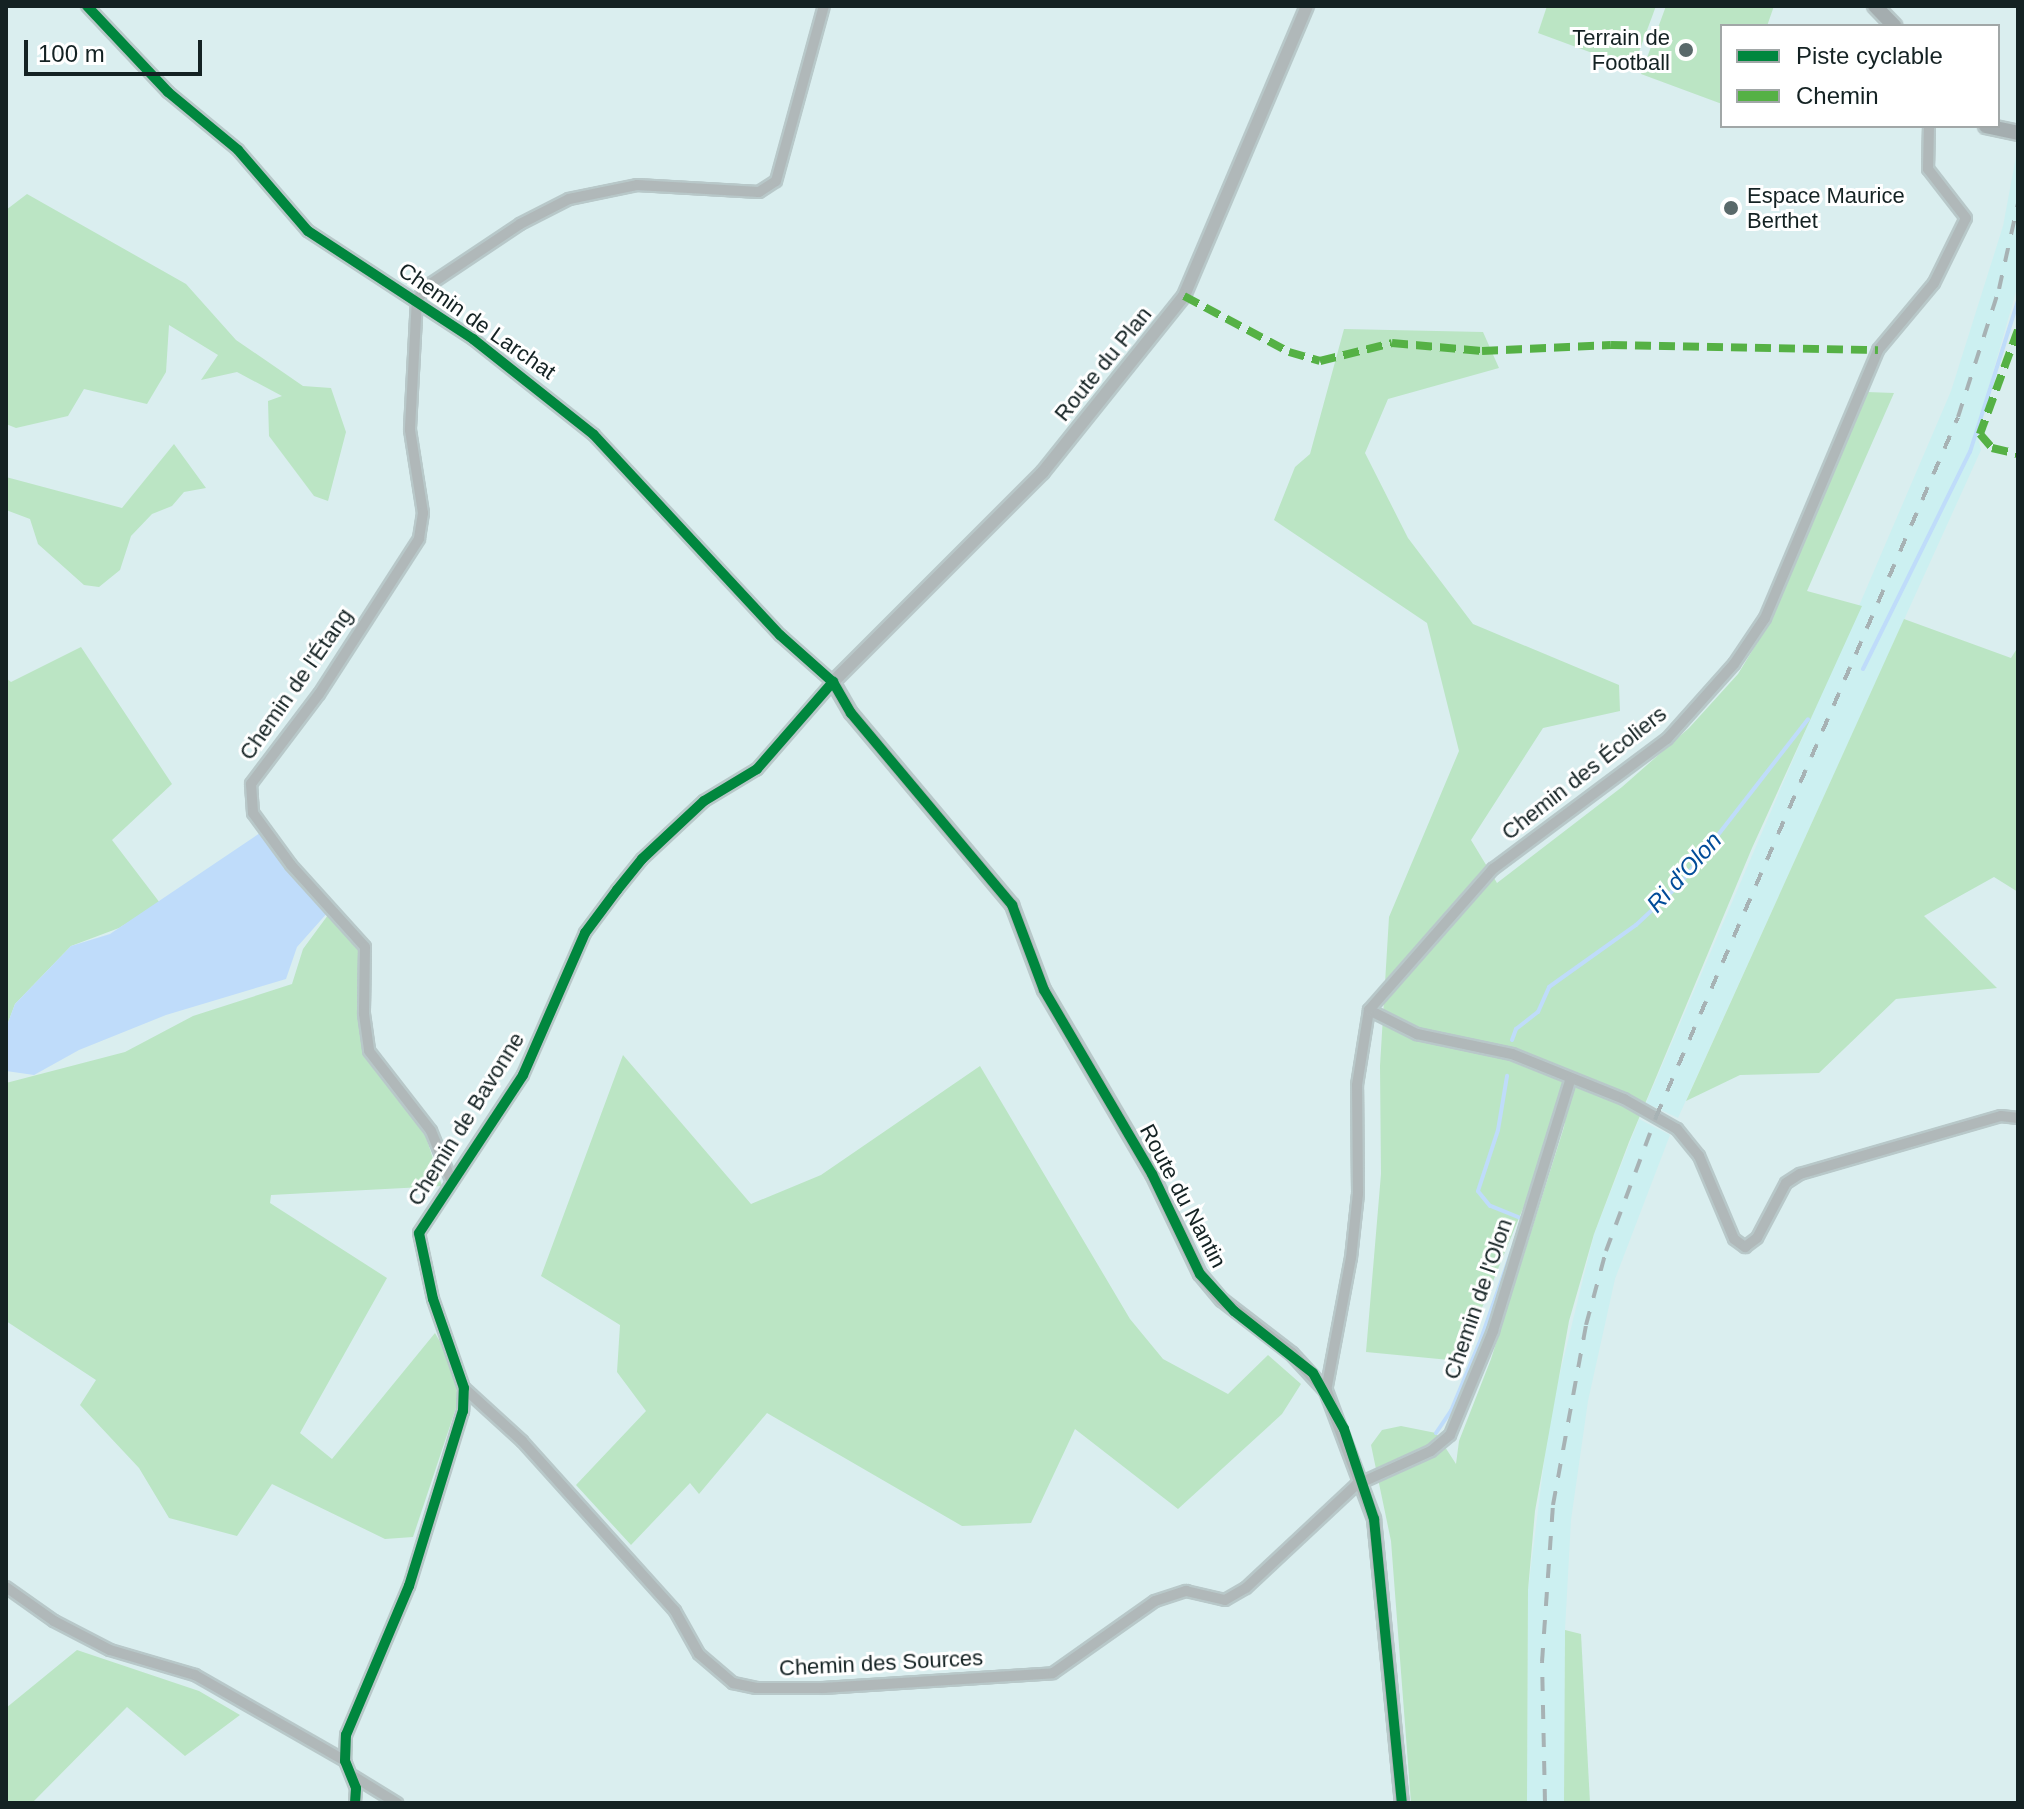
<!DOCTYPE html>
<meta charset="utf-8">
<style>
body{margin:0}
#map{position:relative;width:2024px;height:1809px;overflow:hidden;background:#daeeef;font-family:Arial,sans-serif}
div>[style]{position:absolute}
[style*='--x']{left:calc(var(--x)*1px);top:calc(var(--y)*1px);width:calc(var(--w)*1px);rotate:calc(var(--a)*1deg)}
.built>*{inset:0;background:#ccf0f1}
.green>*{inset:0;background:#bbe5c4}
.water>*{inset:0;background:#bfdcfa}
.stream>*{height:4px;margin:-2px;padding:0 2px;transform-origin:2px;border-radius:2px;background:#bfdcfa}
.roads{filter:drop-shadow(2px 0 #b8c8c9) drop-shadow(-2px 0 #b8c8c9) drop-shadow(0 2px #b8c8c9) drop-shadow(0 -2px #b8c8c9)}
.minor>*{height:10px;margin:-5px;padding:0 5px;transform-origin:5px;border-radius:5px;background:#b0b8b9}
.tertiary>*{height:12px;margin:-6px;padding:0 6px;transform-origin:6px;border-radius:6px;background:#b0b8b9}
.secondary>*{height:14px;margin:-7px;padding:0 7px;transform-origin:7px;border-radius:7px;background:#a4adaf}
.rail>*{height:4px;margin-top:-2px;transform-origin:0;background:repeating-linear-gradient(90deg,#a7b2b4 0 14px,transparent 0 28px)}
.quiet>*{height:8px;margin-top:-4px;transform-origin:0;background:repeating-linear-gradient(90deg,#55b145 0 16px,transparent 0 24px)}
.cycleway>*{height:10px;margin:-5px;padding:0 5px;transform-origin:5px;border-radius:5px;background:#00873e}
.dots>*{width:22px;height:22px;translate:-50% -50%;box-sizing:border-box;border:4px solid #fff;border-radius:50%}
span{translate:-50% -50%;white-space:nowrap;text-align:center;line-height:1.15;-webkit-text-stroke:6px #fff;paint-order:stroke}
.poi-label{font-size:22px;color:#142223}
.right{translate:-100% -50%;text-align:right}
.left{translate:0 -50%;text-align:left}
.street-label{font-size:22px;color:#142223}
.water-label{font-size:24px;color:#014c99;font-style:italic}
.frame{position:absolute;inset:0;border:8px solid #142223;pointer-events:none}
.legend{position:absolute;left:1720px;top:24px;width:280px;height:104px;box-sizing:border-box;background:#fff;border:2px solid #a1a7a7;margin:0;padding:10px 14px;list-style:none;font-size:24px;color:#142223}
.legend li{display:flex;align-items:center;gap:16px;height:40px}
.legend b{width:40px;border:2px solid #a1a7a7}
.scale{position:absolute;left:24px;top:40px;width:178px;height:36px;box-sizing:border-box;border:4px solid #142223;border-top:0;padding-left:10px;font-size:24px;line-height:28px;white-space:nowrap;color:#142223;-webkit-text-stroke:6px #fff;paint-order:stroke}
</style>
<div id="map">
<div class="built">
<i style="clip-path:polygon(2018px 146px,2018px 285px,1976px 431px,1981px 450px,1678px 1118px,1646px 1103px,1951px 391px,2003px 226px)"></i>
<i style="clip-path:polygon(1639px 1119px,1670px 1135px,1615px 1279px,1588px 1401px,1571px 1520px,1565px 1630px,1564px 1803px,1527px 1803px,1528px 1590px,1550px 1414px,1594px 1234px)"></i>
</div>
<div class="green">
<i style="clip-path:polygon(1547px 6px,1656px 6px,1633px 68px,1538px 33px)"></i>
<i style="clip-path:polygon(1666px 6px,1774px 6px,1767px 26px,1722px 26px,1722px 104px,1641px 74px)"></i>
<i style="clip-path:polygon(27px 194px,186px 284px,236px 340px,303px 386px,331px 388px,346px 432px,328px 501px,314px 496px,269px 436px,268px 401px,282px 396px,237px 372px,201px 380px,218px 355px,169px 325px,166px 372px,147px 404px,84px 389px,68px 416px,16px 428px,6px 424px,6px 210px)"></i>
<i style="clip-path:polygon(1344px 329px,1483px 332px,1499px 368px,1388px 399px,1365px 453px,1408px 538px,1473px 624px,1619px 685px,1620px 711px,1543px 728px,1471px 840px,1497px 883px,1622px 787px,1689px 728px,1738px 674px,1772px 618px,1867px 392px,1894px 393px,1807px 591px,1862px 606px,1752px 848px,1629px 1142px,1594px 1234px,1569px 1321px,1535px 1511px,1528px 1590px,1527px 1803px,1411px 1803px,1391px 1541px,1371px 1445px,1382px 1430px,1401px 1426px,1436px 1433px,1456px 1464px,1459px 1441px,1491px 1359px,1564px 1127px,1569px 1097px,1460px 1361px,1366px 1352px,1381px 1174px,1380px 1066px,1389px 917px,1459px 751px,1427px 623px,1274px 520px,1295px 467px,1310px 454px)"></i>
<i style="clip-path:polygon(174px 444px,206px 488px,184px 492px,172px 506px,152px 514px,131px 536px,120px 570px,99px 587px,84px 585px,38px 544px,30px 519px,6px 510px,6px 477px,122px 508px)"></i>
<i style="clip-path:polygon(1904px 619px,2011px 658px,2018px 647px,2018px 892px,1994px 877px,1924px 916px,1997px 988px,1896px 999px,1819px 1073px,1740px 1075px,1686px 1101px)"></i>
<i style="clip-path:polygon(81px 647px,172px 784px,112px 840px,160px 903px,119px 928px,71px 946px,15px 1004px,6px 1028px,6px 678px,11px 682px)"></i>
<i style="clip-path:polygon(328px 915px,358px 947px,362px 1043px,426px 1137px,442px 1186px,271px 1195px,270px 1203px,387px 1278px,300px 1433px,332px 1459px,435px 1333px,454px 1366px,458px 1402px,413px 1537px,385px 1539px,272px 1484px,237px 1536px,169px 1518px,139px 1468px,80px 1405px,96px 1380px,6px 1321px,6px 1083px,125px 1052px,193px 1016px,292px 984px,303px 949px)"></i>
<i style="clip-path:polygon(623px 1055px,751px 1204px,821px 1175px,980px 1066px,1130px 1319px,1163px 1359px,1228px 1394px,1268px 1355px,1301px 1384px,1282px 1414px,1178px 1509px,1075px 1429px,1031px 1523px,962px 1526px,767px 1413px,699px 1494px,690px 1483px,631px 1545px,576px 1485px,646px 1411px,617px 1372px,620px 1325px,541px 1276px)"></i>
<i style="clip-path:polygon(1565px 1630px,1581px 1634px,1590px 1803px,1564px 1803px)"></i>
<i style="clip-path:polygon(77px 1650px,199px 1691px,240px 1715px,185px 1756px,127px 1707px,32px 1803px,6px 1803px,6px 1708px)"></i>
</div>
<div class="water">
<i style="clip-path:polygon(260px 833px,329px 911px,297px 947px,286px 979px,166px 1015px,79px 1050px,34px 1075px,6px 1071px,6px 1028px,15px 1004px,71px 946px,110px 934px)"></i>
</div>
<div class="stream">
<i style="--x:1863;--y:669;--w:242;--a:-63.8"></i>
<i style="--x:1970;--y:452;--w:158;--a:-72.4"></i>
<i style="--x:1512;--y:1040;--w:12;--a:-70"></i>
<i style="--x:1516;--y:1029;--w:28;--a:-38"></i>
<i style="--x:1538;--y:1012;--w:27;--a:-66"></i>
<i style="--x:1549;--y:987;--w:107;--a:-35.5"></i>
<i style="--x:1636;--y:925;--w:59;--a:-42.9"></i>
<i style="--x:1679;--y:885;--w:210;--a:-52.1"></i>
<i style="--x:1436;--y:1433;--w:27;--a:-56"></i>
<i style="--x:1451;--y:1411;--w:78;--a:-67.4"></i>
<i style="--x:1481;--y:1339;--w:127;--a:-70.7"></i>
<i style="--x:1523;--y:1219;--w:35;--a:-158"></i>
<i style="--x:1490;--y:1206;--w:19;--a:-129"></i>
<i style="--x:1478;--y:1191;--w:64;--a:-71.8"></i>
<i style="--x:1498;--y:1130;--w:55;--a:-80.5"></i>
</div>
<div class="roads">
<div class="minor">
<i style="--x:87;--y:6;--w:118;--a:46.7"></i>
<i style="--x:168;--y:92;--w:91;--a:39.6"></i>
<i style="--x:238;--y:150;--w:107;--a:49.2"></i>
<i style="--x:308;--y:231;--w:197;--a:33.2"></i>
<i style="--x:473;--y:339;--w:154;--a:38.4"></i>
<i style="--x:594;--y:435;--w:273;--a:47.1"></i>
<i style="--x:780;--y:635;--w:71;--a:41.6"></i>
<i style="--x:833;--y:682;--w:116;--a:131.1"></i>
<i style="--x:757;--y:769;--w:62;--a:148.9"></i>
<i style="--x:704;--y:801;--w:85;--a:136.9"></i>
<i style="--x:642;--y:859;--w:40;--a:129"></i>
<i style="--x:617;--y:890;--w:54;--a:126.7"></i>
<i style="--x:585;--y:933;--w:155;--a:113.6"></i>
<i style="--x:523;--y:1075;--w:189;--a:123.4"></i>
<i style="--x:419;--y:1233;--w:67;--a:78"></i>
<i style="--x:433;--y:1299;--w:94;--a:70.8"></i>
<i style="--x:464;--y:1388;--w:23;--a:92"></i>
<i style="--x:463;--y:1411;--w:183;--a:107.1"></i>
<i style="--x:409;--y:1586;--w:162;--a:112.9"></i>
<i style="--x:346;--y:1735;--w:26;--a:92"></i>
<i style="--x:345;--y:1761;--w:29;--a:68"></i>
<i style="--x:356;--y:1788;--w:15;--a:94"></i>
<i style="--x:417;--y:299;--w:131;--a:93.1"></i>
<i style="--x:410;--y:430;--w:84;--a:81.1"></i>
<i style="--x:423;--y:513;--w:26;--a:99"></i>
<i style="--x:419;--y:539;--w:184;--a:122.8"></i>
<i style="--x:319;--y:694;--w:113;--a:127.1"></i>
<i style="--x:251;--y:784;--w:29;--a:86"></i>
<i style="--x:253;--y:813;--w:64;--a:53.8"></i>
<i style="--x:291;--y:865;--w:110;--a:47.9"></i>
<i style="--x:365;--y:947;--w:67;--a:90.9"></i>
<i style="--x:364;--y:1014;--w:37;--a:82"></i>
<i style="--x:369;--y:1051;--w:101;--a:52.2"></i>
<i style="--x:431;--y:1131;--w:55;--a:67.6"></i>
<i style="--x:417;--y:299;--w:22;--a:-47"></i>
<i style="--x:432;--y:283;--w:106;--a:-33.8"></i>
<i style="--x:520;--y:224;--w:55;--a:-27"></i>
<i style="--x:569;--y:199;--w:69;--a:-11.6"></i>
<i style="--x:637;--y:185;--w:122;--a:3.3"></i>
<i style="--x:759;--y:192;--w:20;--a:-33"></i>
<i style="--x:776;--y:181;--w:181;--a:-74.7"></i>
<i style="--x:1369;--y:1010;--w:54;--a:26.6"></i>
<i style="--x:1417;--y:1034;--w:97;--a:11.9"></i>
<i style="--x:1512;--y:1054;--w:121;--a:21.9"></i>
<i style="--x:1624;--y:1099;--w:61;--a:29.5"></i>
<i style="--x:1677;--y:1129;--w:35;--a:51"></i>
<i style="--x:1699;--y:1156;--w:90;--a:67.1"></i>
<i style="--x:1734;--y:1239;--w:14;--a:36"></i>
<i style="--x:1745;--y:1247;--w:15;--a:-37"></i>
<i style="--x:1757;--y:1238;--w:62;--a:-62.2"></i>
<i style="--x:1786;--y:1183;--w:17;--a:-33"></i>
<i style="--x:1800;--y:1174;--w:209;--a:-16.1"></i>
<i style="--x:2001;--y:1116;--w:17;--a:7"></i>
<i style="--x:464;--y:1388;--w:79;--a:42.4"></i>
<i style="--x:522;--y:1441;--w:229;--a:48"></i>
<i style="--x:675;--y:1611;--w:49;--a:60.8"></i>
<i style="--x:699;--y:1654;--w:45;--a:40.5"></i>
<i style="--x:733;--y:1683;--w:24;--a:12"></i>
<i style="--x:756;--y:1688;--w:68;--a:0"></i>
<i style="--x:824;--y:1688;--w:229;--a:-3.7"></i>
<i style="--x:1053;--y:1673;--w:125;--a:-35.2"></i>
<i style="--x:1155;--y:1601;--w:33;--a:-18"></i>
<i style="--x:1186;--y:1591;--w:40;--a:13"></i>
<i style="--x:1225;--y:1600;--w:24;--a:-30"></i>
<i style="--x:1246;--y:1588;--w:151;--a:-43.1"></i>
<i style="--x:1356;--y:1485;--w:82;--a:-24.4"></i>
<i style="--x:1431;--y:1451;--w:25;--a:-40"></i>
<i style="--x:1450;--y:1435;--w:113;--a:-67.5"></i>
<i style="--x:1493;--y:1331;--w:263;--a:-72.9"></i>
<i style="--x:1326;--y:1391;--w:135;--a:-79.4"></i>
<i style="--x:1351;--y:1258;--w:64;--a:-83.8"></i>
<i style="--x:1358;--y:1194;--w:109;--a:-90.5"></i>
<i style="--x:1357;--y:1085;--w:76;--a:-80.9"></i>
<i style="--x:1369;--y:1010;--w:188;--a:-48.7"></i>
<i style="--x:1493;--y:869;--w:217;--a:-36.8"></i>
<i style="--x:1667;--y:739;--w:101;--a:-48.2"></i>
<i style="--x:1734;--y:664;--w:55;--a:-56"></i>
<i style="--x:1765;--y:618;--w:291;--a:-67.1"></i>
<i style="--x:1878;--y:350;--w:87;--a:-50.1"></i>
<i style="--x:1934;--y:283;--w:72;--a:-63.8"></i>
<i style="--x:1966;--y:218;--w:62;--a:-127.8"></i>
<i style="--x:1928;--y:169;--w:43;--a:-88.7"></i>
<i style="--x:6;--y:1587;--w:59;--a:35.3"></i>
<i style="--x:54;--y:1621;--w:63;--a:27.4"></i>
<i style="--x:110;--y:1650;--w:89;--a:16.4"></i>
<i style="--x:195;--y:1675;--w:173;--a:29.8"></i>
<i style="--x:353;--y:1776;--w:52;--a:31.5"></i>
</div>
<div class="tertiary">
<i style="--x:1307;--y:6;--w:315;--a:113"></i>
<i style="--x:1184;--y:296;--w:226;--a:128.7"></i>
<i style="--x:1043;--y:472;--w:297;--a:135"></i>
<i style="--x:833;--y:682;--w:36;--a:60"></i>
<i style="--x:851;--y:713;--w:251;--a:50"></i>
<i style="--x:1012;--y:905;--w:91;--a:69.4"></i>
<i style="--x:1044;--y:990;--w:213;--a:59.6"></i>
<i style="--x:1152;--y:1174;--w:111;--a:64.4"></i>
<i style="--x:1200;--y:1274;--w:34;--a:50"></i>
<i style="--x:1222;--y:1300;--w:88;--a:37.6"></i>
<i style="--x:1292;--y:1354;--w:50;--a:47.4"></i>
<i style="--x:1326;--y:1391;--w:137;--a:69.4"></i>
<i style="--x:1374;--y:1519;--w:285;--a:84.4"></i>
</div>
<div class="secondary">
<i style="--x:1875;--y:6;--w:28;--a:46"></i>
<i style="--x:1986;--y:126;--w:33;--a:12"></i>
</div>
</div>
<div class="rail">
<i style="--x:1545;--y:1803;--w:141;--a:-91.2"></i>
<i style="--x:1542;--y:1662;--w:157;--a:-86"></i>
<i style="--x:1553;--y:1505;--w:183;--a:-79.6"></i>
<i style="--x:1586;--y:1325;--w:77;--a:-74.9"></i>
<i style="--x:1606;--y:1251;--w:143;--a:-69.5"></i>
<i style="--x:1656;--y:1117;--w:762;--a:-66.66"></i>
<i style="--x:1958;--y:417;--w:134;--a:-72.2"></i>
<i style="--x:1999;--y:289;--w:88;--a:-77.5"></i>
</div>
<div class="quiet">
<i style="--x:1184;--y:296;--w:119;--a:28.1"></i>
<i style="--x:1289;--y:352;--w:32;--a:16"></i>
<i style="--x:1320;--y:361;--w:74;--a:-14"></i>
<i style="--x:1392;--y:343;--w:90;--a:5.1"></i>
<i style="--x:1482;--y:351;--w:129;--a:-2.7"></i>
<i style="--x:1611;--y:345;--w:267;--a:1.1"></i>
<i style="--x:2018;--y:330;--w:111;--a:110.1"></i>
<i style="--x:1980;--y:434;--w:18;--a:49"></i>
<i style="--x:1992;--y:448;--w:27;--a:13"></i>
</div>
<div class="cycleway">
<i style="--x:87;--y:6;--w:118;--a:46.7"></i>
<i style="--x:168;--y:92;--w:91;--a:39.6"></i>
<i style="--x:238;--y:150;--w:107;--a:49.2"></i>
<i style="--x:308;--y:231;--w:197;--a:33.2"></i>
<i style="--x:473;--y:339;--w:154;--a:38.4"></i>
<i style="--x:594;--y:435;--w:273;--a:47.1"></i>
<i style="--x:780;--y:635;--w:71;--a:41.6"></i>
<i style="--x:833;--y:682;--w:36;--a:60"></i>
<i style="--x:851;--y:713;--w:251;--a:50"></i>
<i style="--x:1012;--y:905;--w:91;--a:69.4"></i>
<i style="--x:1044;--y:990;--w:213;--a:59.6"></i>
<i style="--x:1152;--y:1174;--w:111;--a:64.4"></i>
<i style="--x:1200;--y:1274;--w:50;--a:47.4"></i>
<i style="--x:1234;--y:1311;--w:100;--a:38.1"></i>
<i style="--x:1313;--y:1373;--w:64;--a:61"></i>
<i style="--x:1344;--y:1429;--w:95;--a:71.6"></i>
<i style="--x:1374;--y:1519;--w:285;--a:84.4"></i>
<i style="--x:355;--y:1803;--w:15;--a:-86"></i>
<i style="--x:356;--y:1788;--w:29;--a:-112"></i>
<i style="--x:345;--y:1761;--w:26;--a:-88"></i>
<i style="--x:346;--y:1735;--w:162;--a:-67.1"></i>
<i style="--x:409;--y:1586;--w:183;--a:-72.9"></i>
<i style="--x:463;--y:1411;--w:23;--a:-88"></i>
<i style="--x:464;--y:1388;--w:94;--a:-109.2"></i>
<i style="--x:433;--y:1299;--w:67;--a:-102"></i>
<i style="--x:419;--y:1233;--w:189;--a:-56.6"></i>
<i style="--x:523;--y:1075;--w:155;--a:-66.4"></i>
<i style="--x:585;--y:933;--w:54;--a:-53.3"></i>
<i style="--x:617;--y:890;--w:40;--a:-51"></i>
<i style="--x:642;--y:859;--w:85;--a:-43.1"></i>
<i style="--x:704;--y:801;--w:62;--a:-31.1"></i>
<i style="--x:757;--y:769;--w:116;--a:-48.9"></i>
</div>
<div class="dots">
<i style="left:1686px;top:50px;background:#59696a"></i>
<i style="left:1731px;top:208px;background:#59696a"></i>
</div>
<div class="poi-label">
<span class="right" style="left:1670px;top:50px">Terrain de<br>Football</span>
<span class="left" style="left:1747px;top:208px">Espace Maurice<br>Berthet</span>
</div>
<div class="street-label">
<span style="left:477px;top:321px;rotate:35deg">Chemin de Larchat</span>
<span style="left:1103px;top:364px;rotate:-51deg">Route du Plan</span>
<span style="left:296px;top:684px;rotate:-55deg">Chemin de l'Étang</span>
<span style="left:1584px;top:773px;rotate:-38deg">Chemin des Écoliers</span>
<span style="left:466px;top:1119px;rotate:-58deg">Chemin de Bavonne</span>
<span style="left:1183px;top:1196px;rotate:62deg">Route du Nantin</span>
<span style="left:1478px;top:1299px;rotate:-71deg">Chemin de l'Olon</span>
<span style="left:881px;top:1663px;rotate:-3deg">Chemin des Sources</span>
</div>
<div class="water-label">
<span style="left:1684px;top:872px;rotate:-48deg">Ri d'Olon</span>
</div>
<div class="frame"></div>
<ul class="legend">
<li><b style="height:10px;background:#00873e"></b>Piste cyclable</li>
<li><b style="height:10px;background:#55b145"></b>Chemin</li>
</ul>
<div class="scale">100 m</div>
</div>
